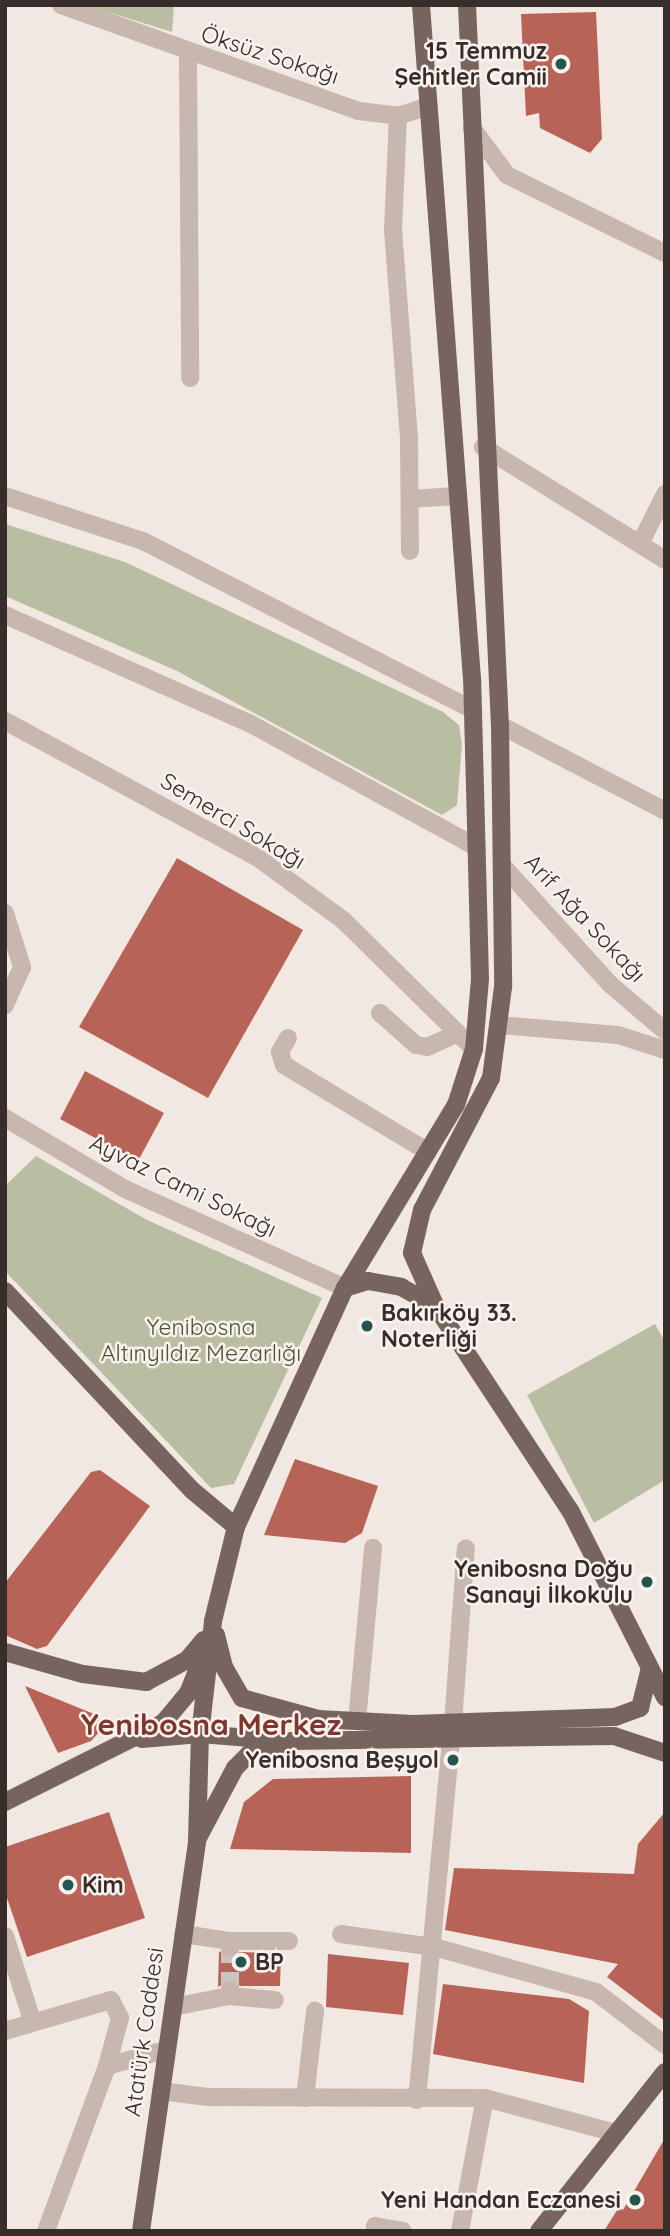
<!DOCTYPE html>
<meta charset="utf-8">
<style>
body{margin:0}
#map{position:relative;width:670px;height:2236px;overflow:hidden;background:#f1e8e1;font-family:Quicksand,sans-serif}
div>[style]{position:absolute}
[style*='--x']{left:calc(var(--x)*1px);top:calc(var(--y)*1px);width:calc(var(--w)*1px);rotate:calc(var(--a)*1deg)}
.green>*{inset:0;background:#b9bea3}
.building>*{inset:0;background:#b86358}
.minor-tunnel>*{height:18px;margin-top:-9px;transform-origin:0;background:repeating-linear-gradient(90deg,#ccc3bd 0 18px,transparent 0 27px)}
.minor>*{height:18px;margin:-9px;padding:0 9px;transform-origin:9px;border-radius:9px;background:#c8b7ae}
.major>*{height:18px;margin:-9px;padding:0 9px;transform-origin:9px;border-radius:9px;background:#77645f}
.dots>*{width:19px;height:19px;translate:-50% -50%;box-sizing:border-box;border:4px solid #f9f2ed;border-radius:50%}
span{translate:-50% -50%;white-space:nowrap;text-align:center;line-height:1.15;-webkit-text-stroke:5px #f9f2ed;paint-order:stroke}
.poi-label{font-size:23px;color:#372e2c;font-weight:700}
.right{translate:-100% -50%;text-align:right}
.left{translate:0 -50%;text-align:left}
.street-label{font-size:23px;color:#372e2c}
.park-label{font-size:23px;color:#4b5332}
.district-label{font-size:30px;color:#7d372e;font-weight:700}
.frame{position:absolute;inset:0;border:7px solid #372e2c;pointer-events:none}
</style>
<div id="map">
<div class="green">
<i style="clip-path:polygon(85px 5px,174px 5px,172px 32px)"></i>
<i style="clip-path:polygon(5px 524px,125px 562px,443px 712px,459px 725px,462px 745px,457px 805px,442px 815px,177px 671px,5px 596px)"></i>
<i style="clip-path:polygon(36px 1156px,147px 1220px,322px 1298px,234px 1484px,211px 1488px,5px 1271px,5px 1186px)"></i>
<i style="clip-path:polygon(655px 1324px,665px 1342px,665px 1480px,594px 1523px,527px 1395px)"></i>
</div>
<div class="building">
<i style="clip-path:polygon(596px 12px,602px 139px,590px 153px,540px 128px,539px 113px,526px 116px,521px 14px)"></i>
<i style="clip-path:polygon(177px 858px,303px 930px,208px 1098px,79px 1027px)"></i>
<i style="clip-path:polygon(85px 1071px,164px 1113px,138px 1161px,60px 1119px)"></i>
<i style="clip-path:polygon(295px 1459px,378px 1486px,362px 1533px,345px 1543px,264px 1535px)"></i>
<i style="clip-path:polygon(100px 1470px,150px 1506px,47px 1646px,37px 1649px,5px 1635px,5px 1583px,91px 1472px)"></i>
<i style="clip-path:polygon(25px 1686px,99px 1716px,102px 1729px,91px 1741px,58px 1753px)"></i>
<i style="clip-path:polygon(411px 1776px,411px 1853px,230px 1849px,244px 1802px,273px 1779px)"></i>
<i style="clip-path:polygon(109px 1812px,145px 1918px,27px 1957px,5px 1892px,5px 1847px)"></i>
<i style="clip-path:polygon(665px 1812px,665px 2021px,607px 1977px,618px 1964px,445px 1930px,454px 1868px,634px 1874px,638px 1844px)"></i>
<i style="clip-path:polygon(219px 1951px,229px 1959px,240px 1952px,281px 1953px,280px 1986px,240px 1986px,231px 1979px,218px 1987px)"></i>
<i style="clip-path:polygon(328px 1954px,409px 1963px,403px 2015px,326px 2007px)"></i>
<i style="clip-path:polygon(443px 1984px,569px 1999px,589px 2011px,584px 2083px,433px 2054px)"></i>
<i style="clip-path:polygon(665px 2138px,665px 2231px,604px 2231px,619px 2207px,623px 2210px)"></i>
</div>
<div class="minor-tunnel">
<i style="--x:230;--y:1990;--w:42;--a:-90"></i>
</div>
<div class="minor">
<i style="--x:61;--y:5;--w:316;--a:19.6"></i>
<i style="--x:359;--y:111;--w:39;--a:7"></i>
<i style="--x:398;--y:116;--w:32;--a:-18"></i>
<i style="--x:188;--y:55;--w:323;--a:89.6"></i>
<i style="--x:398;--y:116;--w:114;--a:92.5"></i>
<i style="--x:393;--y:230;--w:211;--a:85.6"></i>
<i style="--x:409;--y:440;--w:111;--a:89.5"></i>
<i style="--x:472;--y:128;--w:59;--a:53.3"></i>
<i style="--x:507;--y:175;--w:176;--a:26.3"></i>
<i style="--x:483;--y:447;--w:214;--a:31.8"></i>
<i style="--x:5;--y:496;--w:145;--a:18.1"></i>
<i style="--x:143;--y:541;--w:371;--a:27.1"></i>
<i style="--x:410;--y:499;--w:46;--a:-3.7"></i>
<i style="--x:640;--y:544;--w:56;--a:-63.4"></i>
<i style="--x:5;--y:615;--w:267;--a:23.9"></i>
<i style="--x:249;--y:723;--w:259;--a:28.6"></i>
<i style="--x:5;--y:721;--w:288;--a:28.4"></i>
<i style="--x:258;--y:858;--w:105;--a:36.1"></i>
<i style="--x:343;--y:920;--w:184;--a:44.6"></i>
<i style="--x:500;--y:725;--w:186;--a:27.5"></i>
<i style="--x:502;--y:865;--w:162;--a:47.8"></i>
<i style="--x:611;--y:985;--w:71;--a:40.4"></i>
<i style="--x:5;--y:913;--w:57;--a:72.5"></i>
<i style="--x:22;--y:967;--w:42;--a:114.1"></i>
<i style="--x:380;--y:1013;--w:48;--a:41.6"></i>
<i style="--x:416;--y:1045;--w:11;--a:10"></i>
<i style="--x:427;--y:1047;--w:30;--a:-24"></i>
<i style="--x:498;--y:1025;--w:120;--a:4.8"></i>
<i style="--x:618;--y:1035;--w:49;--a:17.7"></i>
<i style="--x:288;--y:1038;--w:16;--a:120"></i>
<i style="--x:280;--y:1052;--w:14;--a:73"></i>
<i style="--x:284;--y:1065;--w:168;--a:31.1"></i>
<i style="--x:5;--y:1118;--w:139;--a:30.6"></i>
<i style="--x:125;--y:1189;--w:241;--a:24.2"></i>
<i style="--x:357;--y:1721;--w:174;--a:-84.7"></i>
<i style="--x:453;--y:1723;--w:175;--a:-85.8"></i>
<i style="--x:183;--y:1934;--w:48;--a:8.5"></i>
<i style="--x:230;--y:1941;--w:7;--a:90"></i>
<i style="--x:341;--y:1934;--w:94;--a:8"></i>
<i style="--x:434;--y:1947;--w:168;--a:15.5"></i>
<i style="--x:596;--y:1992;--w:87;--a:37.5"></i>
<i style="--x:5;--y:1936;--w:88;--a:72.2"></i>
<i style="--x:230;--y:1941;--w:59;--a:0"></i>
<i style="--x:229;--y:1996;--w:46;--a:5"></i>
<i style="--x:173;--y:2007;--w:57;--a:-11.1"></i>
<i style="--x:229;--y:1996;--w:6;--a:-81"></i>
<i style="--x:5;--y:2031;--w:110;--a:-16.3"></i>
<i style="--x:111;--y:2000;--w:20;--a:63"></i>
<i style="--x:120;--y:2018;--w:50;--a:105.2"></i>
<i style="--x:161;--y:2091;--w:47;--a:7.3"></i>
<i style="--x:208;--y:2097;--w:277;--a:0.2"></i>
<i style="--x:485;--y:2098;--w:136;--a:15"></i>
<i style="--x:305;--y:2098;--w:88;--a:-83.4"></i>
<i style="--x:417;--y:2100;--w:359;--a:-84.6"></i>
<i style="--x:46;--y:2231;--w:176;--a:-69.7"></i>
<i style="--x:107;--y:2066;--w:60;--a:-15.4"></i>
<i style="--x:375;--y:2231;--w:5;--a:-90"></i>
<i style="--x:375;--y:2226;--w:28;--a:10"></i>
<i style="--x:460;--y:2231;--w:135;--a:-79.4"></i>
</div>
<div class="major">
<i style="--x:467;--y:5;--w:721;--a:87.38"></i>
<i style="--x:500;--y:725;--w:262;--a:89.3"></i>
<i style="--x:503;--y:987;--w:92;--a:97.5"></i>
<i style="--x:491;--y:1078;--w:149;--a:117.6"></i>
<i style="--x:422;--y:1210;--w:44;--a:103.1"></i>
<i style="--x:412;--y:1253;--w:57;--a:66.1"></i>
<i style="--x:435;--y:1305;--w:248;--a:56.7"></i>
<i style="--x:571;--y:1512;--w:208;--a:63.1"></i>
<i style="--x:345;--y:1288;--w:24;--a:-17"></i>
<i style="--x:368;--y:1281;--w:34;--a:10"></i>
<i style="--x:401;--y:1287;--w:38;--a:29"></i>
<i style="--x:5;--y:1291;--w:274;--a:46.8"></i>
<i style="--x:193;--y:1491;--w:56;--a:39.9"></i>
<i style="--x:216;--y:1635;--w:33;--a:76"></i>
<i style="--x:224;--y:1667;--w:36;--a:60"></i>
<i style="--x:242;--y:1698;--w:79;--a:15.4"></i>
<i style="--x:318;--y:1719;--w:95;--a:3"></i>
<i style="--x:413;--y:1724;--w:202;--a:-2"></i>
<i style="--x:615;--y:1717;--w:27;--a:-20"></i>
<i style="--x:640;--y:1708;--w:41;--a:-76"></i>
<i style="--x:5;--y:1652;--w:81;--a:15.8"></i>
<i style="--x:83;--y:1674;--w:64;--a:7.2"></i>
<i style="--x:146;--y:1682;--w:47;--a:-28.2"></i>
<i style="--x:187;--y:1660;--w:26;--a:-50"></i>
<i style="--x:142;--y:1739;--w:58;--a:-4.9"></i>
<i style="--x:200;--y:1734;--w:75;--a:4.6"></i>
<i style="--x:5;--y:1802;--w:177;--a:-26.6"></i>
<i style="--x:163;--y:1723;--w:39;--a:-50"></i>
<i style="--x:188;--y:1693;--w:38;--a:-68"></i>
<i style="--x:199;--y:1836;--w:77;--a:-62.1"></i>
<i style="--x:235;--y:1768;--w:21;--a:-45"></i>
<i style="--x:250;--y:1753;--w:44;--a:-15.9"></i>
<i style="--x:292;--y:1741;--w:322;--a:-0.9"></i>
<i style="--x:614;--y:1736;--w:54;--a:18.4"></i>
<i style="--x:141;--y:2231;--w:394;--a:-81.8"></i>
<i style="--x:197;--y:1841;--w:107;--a:-88.4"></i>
<i style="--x:200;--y:1734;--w:114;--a:-83.4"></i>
<i style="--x:213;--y:1621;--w:97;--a:-76.3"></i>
<i style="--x:236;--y:1527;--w:263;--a:-65.5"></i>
<i style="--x:345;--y:1288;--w:214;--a:-58.8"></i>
<i style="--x:456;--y:1105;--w:59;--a:-72.2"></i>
<i style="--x:474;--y:1049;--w:70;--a:-85.1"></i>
<i style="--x:480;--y:979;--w:300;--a:-91.5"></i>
<i style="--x:472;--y:679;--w:676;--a:-94.33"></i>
<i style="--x:539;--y:2231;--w:203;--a:-51.6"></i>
</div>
<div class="dots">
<i style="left:561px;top:64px;background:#265451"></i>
<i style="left:367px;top:1326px;background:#265451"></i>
<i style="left:647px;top:1582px;background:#265451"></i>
<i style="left:453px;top:1760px;background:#265451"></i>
<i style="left:68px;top:1885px;background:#265451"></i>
<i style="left:241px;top:1962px;background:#265451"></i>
<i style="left:635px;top:2200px;background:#265451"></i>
</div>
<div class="poi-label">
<span class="right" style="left:547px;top:64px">15 Temmuz<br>Şehitler Camii</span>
<span class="left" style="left:381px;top:1326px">Bakırköy 33.<br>Noterliği</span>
<span class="right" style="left:633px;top:1582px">Yenibosna Doğu<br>Sanayi İlkokulu</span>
<span class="right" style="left:439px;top:1760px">Yenibosna Beşyol</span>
<span class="left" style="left:82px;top:1885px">Kim</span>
<span class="left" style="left:255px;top:1962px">BP</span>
<span class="right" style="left:621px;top:2200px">Yeni Handan Eczanesi</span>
</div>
<div class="street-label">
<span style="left:270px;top:55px;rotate:18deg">Öksüz Sokağı</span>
<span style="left:233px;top:821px;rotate:31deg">Semerci Sokağı</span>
<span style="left:585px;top:918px;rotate:47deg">Arif Ağa Sokağı</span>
<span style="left:183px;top:1186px;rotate:26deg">Ayvaz Cami Sokağı</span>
<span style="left:144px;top:2032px;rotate:-82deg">Atatürk Caddesi</span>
</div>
<div class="park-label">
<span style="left:201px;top:1340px">Yenibosna<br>Altınyıldız Mezarlığı</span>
</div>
<div class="district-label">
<span style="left:211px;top:1724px">Yenibosna Merkez</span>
</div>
<div class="frame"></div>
</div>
